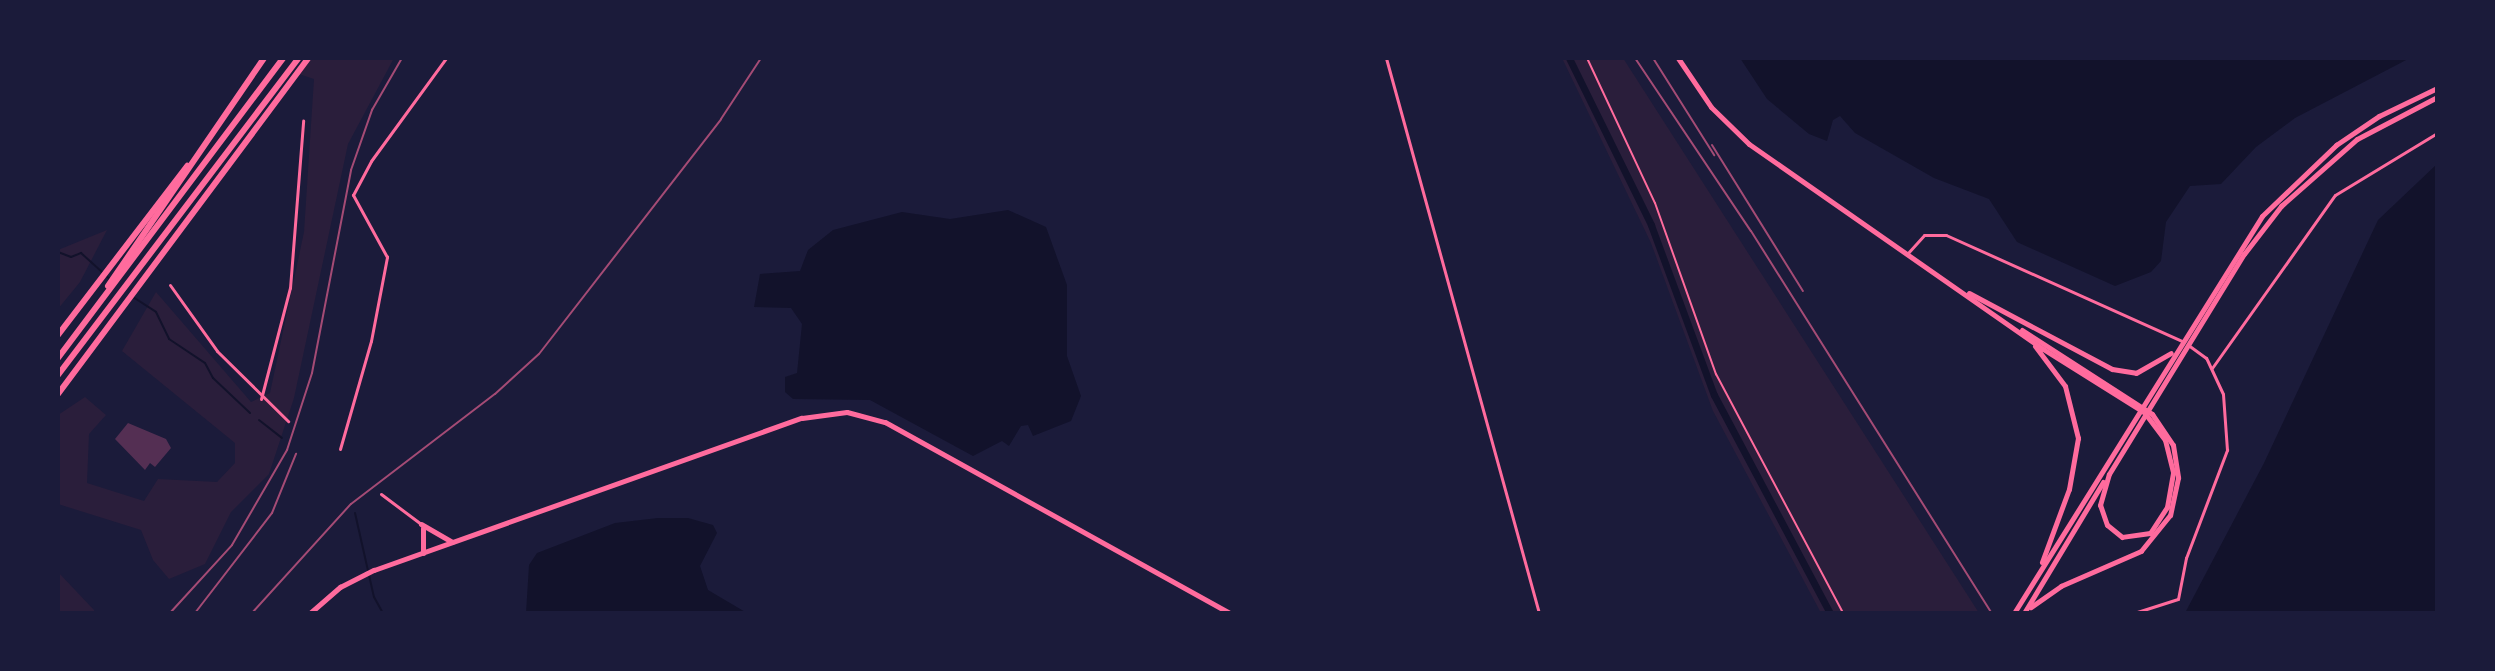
<!DOCTYPE html>
<style>
body{margin:0}
#map{position:relative;width:2495px;height:671px;overflow:hidden;background:#1b1b3a;font-family:Inter,sans-serif}
div>[style]{position:absolute}
[style*='--x']{left:calc(var(--x)*1px);top:calc(var(--y)*1px);width:calc(var(--w)*1px);rotate:calc(var(--a)*1deg)}
.green>*{inset:0;background:#2a1e3b}
.water>*{inset:0;background:#12122b}
.stream>*{height:2px;margin:-1px;padding:0 1px;transform-origin:1px;border-radius:1px;background:#12122b}
.canal>*{height:7px;margin:-3.5px;padding:0 3.5px;transform-origin:3.5px;border-radius:3.5px;background:#12122b}
.building>*{inset:0;background:#542f53}
.path>*{height:2px;margin:-1px;padding:0 1px;transform-origin:1px;border-radius:1px;background:#ff6b9d}
.minor>*{height:3px;margin:-1.5px;padding:0 1.5px;transform-origin:1.5px;border-radius:1.5px;background:#ff6b9d}
.secondary>*{height:5px;margin:-2.5px;padding:0 2.5px;transform-origin:2.5px;border-radius:2.5px;background:#ff6b9d}
.motorway>*{height:6px;margin:-3px;padding:0 3px;transform-origin:3px;border-radius:3px;background:#ff6b9d}
.rail>*{height:2px;margin:-1px;padding:0 1px;transform-origin:1px;border-radius:1px;background:#a44b75}
span{translate:-50% -50%;white-space:nowrap;text-align:center;line-height:1.15;-webkit-text-stroke:6px #1b1b3a;paint-order:stroke}
.frame{position:absolute;inset:0;border:60px solid #1b1b3a;pointer-events:none}
</style>
<div id="map">
<div class="green">
<i style="clip-path:polygon(311px 58px,394px 58px,348px 144px,294px 398px,269px 474px,231px 512px,205px 564px,169px 579px,153px 560px,141px 530px,58px 504px,58px 415px,85px 397px,106px 415px,89px 434px,87px 483px,144px 501px,158px 479px,217px 482px,235px 463px,235px 443px,122px 351px,156px 292px,251px 402px,270px 393px,304px 232px,314px 79px,299px 74px)"></i>
<i style="clip-path:polygon(1562px 58px,1623px 58px,1979px 613px,1821px 613px,1713px 411px,1651px 243px)"></i>
<i style="clip-path:polygon(107px 230px,80px 282px,58px 309px,58px 250px)"></i>
<i style="clip-path:polygon(58px 572px,94px 610px,94px 613px,58px 613px)"></i>
</div>
<div class="water">
<i style="clip-path:polygon(1740px 58px,2410px 58px,2295px 118px,2256px 147px,2221px 184px,2190px 186px,2166px 222px,2161px 261px,2151px 272px,2115px 286px,2017px 242px,1989px 199px,1934px 178px,1855px 133px,1840px 116px,1833px 120px,1827px 141px,1809px 134px,1767px 99px)"></i>
<i style="clip-path:polygon(2437px 164px,2437px 613px,2185px 613px,2264px 463px,2378px 220px)"></i>
<i style="clip-path:polygon(1008px 210px,1046px 227px,1067px 285px,1067px 356px,1081px 396px,1071px 421px,1033px 436px,1028px 425px,1021px 426px,1009px 446px,1002px 441px,973px 456px,870px 400px,793px 399px,785px 392px,785px 377px,797px 373px,802px 324px,791px 308px,754px 307px,760px 274px,800px 271px,808px 250px,833px 230px,902px 212px,950px 219px)"></i>
<i style="clip-path:polygon(658px 518px,688px 518px,713px 525px,717px 533px,700px 566px,708px 590px,747px 613px,526px 613px,529px 565px,537px 553px,615px 523px)"></i>
</div>
<div class="stream">
<i style="--x:58;--y:252;--w:14;--a:21"></i>
<i style="--x:71;--y:257;--w:11;--a:-22"></i>
<i style="--x:81;--y:253;--w:38;--a:42"></i>
<i style="--x:133;--y:297;--w:27;--a:33"></i>
<i style="--x:156;--y:312;--w:30;--a:64"></i>
<i style="--x:169;--y:339;--w:43;--a:33.7"></i>
<i style="--x:205;--y:363;--w:17;--a:62"></i>
<i style="--x:213;--y:378;--w:51;--a:43.4"></i>
<i style="--x:259;--y:420;--w:29;--a:38"></i>
<i style="--x:355;--y:513;--w:86;--a:77.3"></i>
<i style="--x:374;--y:597;--w:18;--a:61"></i>
</div>
<div class="canal">
<i style="--x:1569;--y:58;--w:186;--a:63.8"></i>
<i style="--x:1651;--y:225;--w:181;--a:69.7"></i>
<i style="--x:1714;--y:395;--w:247;--a:62"></i>
</div>
<div class="building">
<i style="clip-path:polygon(128px 423px,166px 439px,171px 448px,155px 467px,150px 463px,145px 470px,115px 439px)"></i>
</div>
<div class="path">
<i style="--x:1587;--y:58;--w:160;--a:64.9"></i>
<i style="--x:1655;--y:203;--w:182;--a:70.4"></i>
<i style="--x:1716;--y:374;--w:271;--a:62"></i>
</div>
<div class="minor">
<i style="--x:1386;--y:58;--w:576;--a:74.59"></i>
<i style="--x:1907;--y:254;--w:25;--a:-48"></i>
<i style="--x:1924;--y:235;--w:22;--a:0"></i>
<i style="--x:1946;--y:235;--w:259;--a:24.2"></i>
<i style="--x:170;--y:285;--w:81;--a:54.5"></i>
<i style="--x:217;--y:351;--w:100;--a:44.6"></i>
<i style="--x:2212;--y:368;--w:212;--a:-54.6"></i>
<i style="--x:2335;--y:195;--w:119;--a:-31.3"></i>
<i style="--x:261;--y:399;--w:115;--a:-75.4"></i>
<i style="--x:290;--y:288;--w:168;--a:-85.5"></i>
<i style="--x:340;--y:449;--w:112;--a:-74"></i>
<i style="--x:371;--y:341;--w:86;--a:-79.2"></i>
<i style="--x:387;--y:257;--w:71;--a:-118.7"></i>
<i style="--x:353;--y:195;--w:38;--a:-62"></i>
<i style="--x:371;--y:161;--w:127;--a:-53.9"></i>
<i style="--x:381;--y:494;--w:50;--a:36.9"></i>
<i style="--x:2134;--y:613;--w:46;--a:-17.7"></i>
<i style="--x:2178;--y:599;--w:42;--a:-79"></i>
<i style="--x:2186;--y:558;--w:116;--a:-69.2"></i>
<i style="--x:2227;--y:450;--w:56;--a:-94.1"></i>
<i style="--x:2223;--y:394;--w:40;--a:-115"></i>
<i style="--x:2206;--y:358;--w:22;--a:-144"></i>
</div>
<div class="secondary">
<i style="--x:1678;--y:58;--w:59;--a:56"></i>
<i style="--x:1711;--y:107;--w:53;--a:44.2"></i>
<i style="--x:1749;--y:144;--w:358;--a:34.9"></i>
<i style="--x:2043;--y:349;--w:119;--a:32"></i>
<i style="--x:2144;--y:412;--w:35;--a:53"></i>
<i style="--x:2165;--y:440;--w:34;--a:76"></i>
<i style="--x:2173;--y:473;--w:35;--a:100"></i>
<i style="--x:2167;--y:507;--w:31;--a:123"></i>
<i style="--x:2150;--y:533;--w:28;--a:172"></i>
<i style="--x:2122;--y:537;--w:19;--a:-141"></i>
<i style="--x:2107;--y:525;--w:21;--a:-109"></i>
<i style="--x:2100;--y:505;--w:32;--a:-74"></i>
<i style="--x:1969;--y:293;--w:162;--a:28"></i>
<i style="--x:2112;--y:369;--w:24;--a:9"></i>
<i style="--x:2136;--y:373;--w:40;--a:-29.7"></i>
<i style="--x:2022;--y:330;--w:155;--a:32.9"></i>
<i style="--x:2152;--y:414;--w:37;--a:56"></i>
<i style="--x:2173;--y:445;--w:33;--a:81"></i>
<i style="--x:2178;--y:478;--w:38;--a:102"></i>
<i style="--x:2170;--y:515;--w:46;--a:128.9"></i>
<i style="--x:2141;--y:551;--w:87;--a:156.4"></i>
<i style="--x:2061;--y:586;--w:37;--a:145"></i>
<i style="--x:2035;--y:346;--w:50;--a:53.1"></i>
<i style="--x:2065;--y:386;--w:54;--a:76"></i>
<i style="--x:2078;--y:438;--w:52;--a:100"></i>
<i style="--x:2069;--y:489;--w:78;--a:110.3"></i>
<i style="--x:2109;--y:474;--w:258;--a:-58.5"></i>
<i style="--x:2244;--y:254;--w:61;--a:-52.4"></i>
<i style="--x:2281;--y:206;--w:101;--a:-41.4"></i>
<i style="--x:2357;--y:139;--w:90;--a:-27.7"></i>
<i style="--x:421;--y:524;--w:36;--a:30"></i>
<i style="--x:423;--y:528;--w:25;--a:90"></i>
<i style="--x:310;--y:613;--w:40;--a:-41"></i>
<i style="--x:340;--y:587;--w:38;--a:-27"></i>
<i style="--x:374;--y:570;--w:454;--a:-19.6"></i>
<i style="--x:802;--y:418;--w:45;--a:-7.6"></i>
<i style="--x:847;--y:412;--w:39;--a:15"></i>
<i style="--x:885;--y:422;--w:394;--a:29"></i>
<i style="--x:2014;--y:613;--w:468;--a:-58"></i>
<i style="--x:2262;--y:216;--w:103;--a:-43.8"></i>
<i style="--x:2336;--y:145;--w:52;--a:-34"></i>
<i style="--x:2379;--y:116;--w:64;--a:-25.8"></i>
<i style="--x:2024;--y:613;--w:153;--a:-58.9"></i>
</div>
<div class="motorway">
<i style="--x:108;--y:286;--w:276;--a:-55.6"></i>
<i style="--x:58;--y:335;--w:213;--a:-52.6"></i>
<i style="--x:58;--y:358;--w:375;--a:-53.1"></i>
<i style="--x:58;--y:375;--w:398;--a:-52.8"></i>
<i style="--x:58;--y:394;--w:419;--a:-53.3"></i>
</div>
<div class="rail">
<i style="--x:1635;--y:58;--w:208;--a:56.2"></i>
<i style="--x:1751;--y:231;--w:452;--a:57.8"></i>
<i style="--x:1653;--y:58;--w:115;--a:57.8"></i>
<i style="--x:1712;--y:145;--w:172;--a:58.1"></i>
<i style="--x:170;--y:613;--w:92;--a:-47.6"></i>
<i style="--x:232;--y:545;--w:110;--a:-59.9"></i>
<i style="--x:287;--y:450;--w:81;--a:-72"></i>
<i style="--x:312;--y:373;--w:207;--a:-79.1"></i>
<i style="--x:351;--y:170;--w:64;--a:-70.7"></i>
<i style="--x:372;--y:110;--w:60;--a:-60"></i>
<i style="--x:195;--y:613;--w:126;--a:-52.4"></i>
<i style="--x:272;--y:513;--w:64;--a:-67.9"></i>
<i style="--x:252;--y:613;--w:147;--a:-47.8"></i>
<i style="--x:351;--y:504;--w:181;--a:-37.4"></i>
<i style="--x:495;--y:394;--w:59;--a:-42.3"></i>
<i style="--x:539;--y:354;--w:297;--a:-52.2"></i>
<i style="--x:721;--y:119;--w:73;--a:-56.7"></i>
</div>
<div class="frame"></div>
</div>
